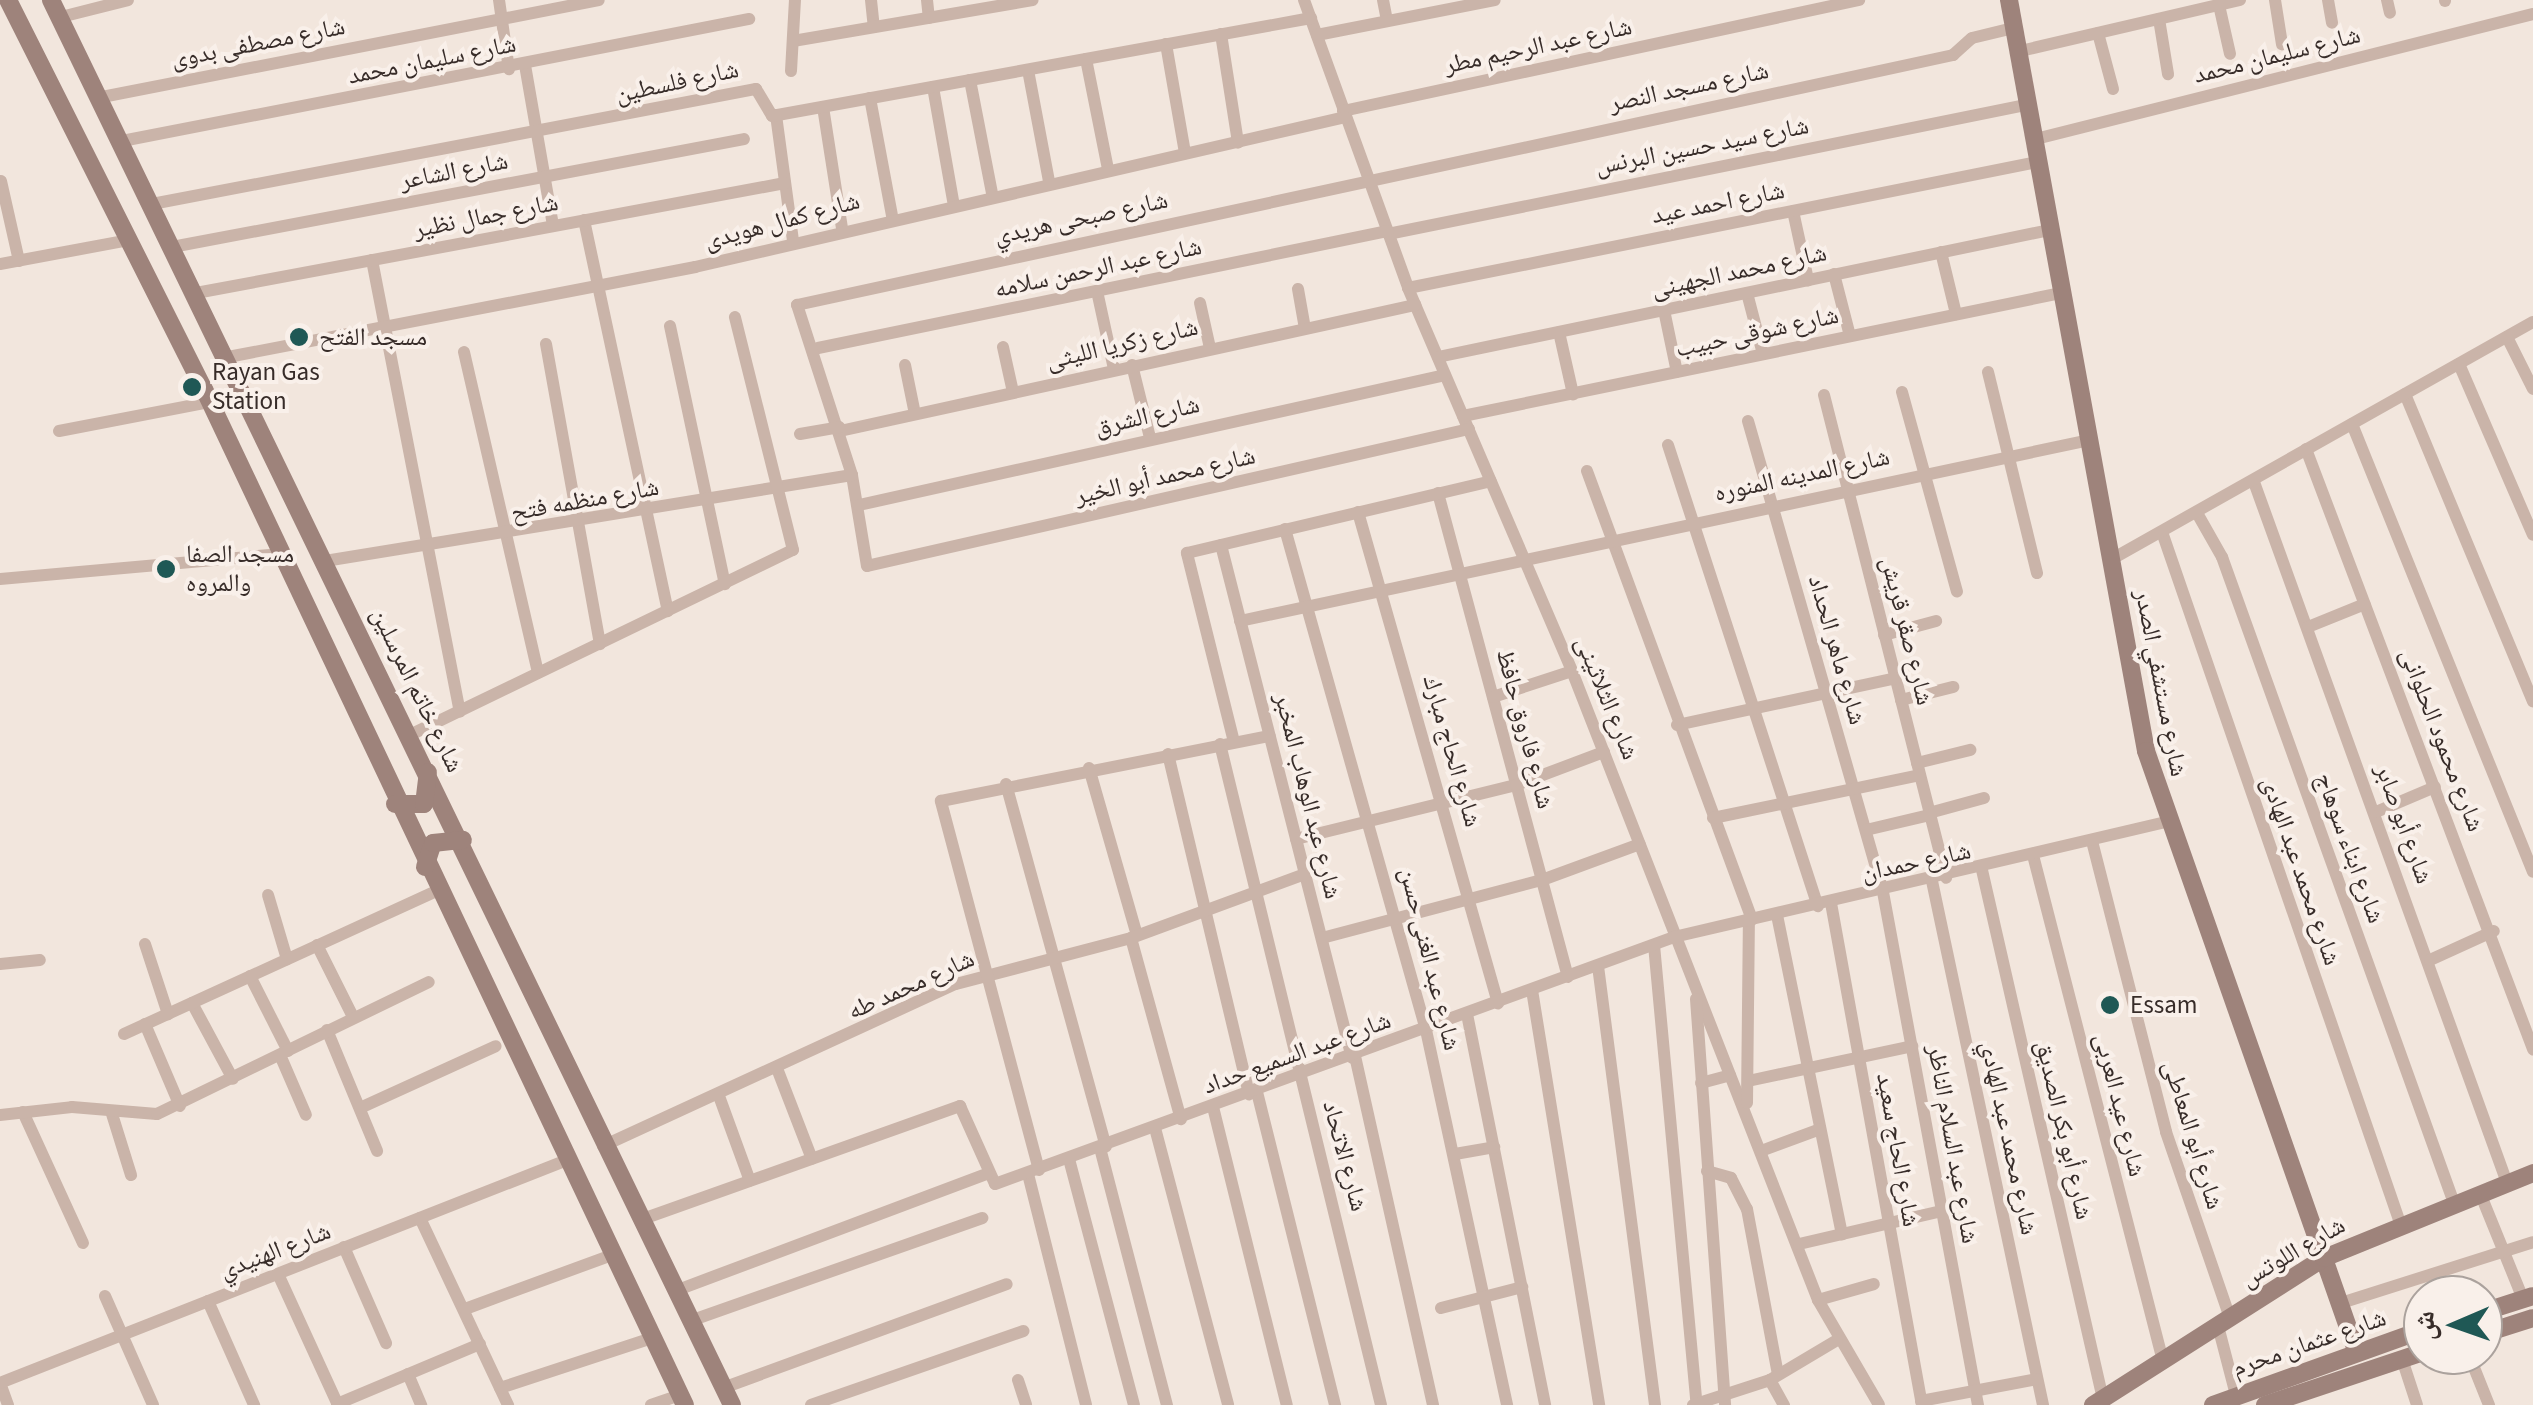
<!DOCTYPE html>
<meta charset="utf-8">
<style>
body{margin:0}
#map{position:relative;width:2533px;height:1405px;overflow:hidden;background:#f2e6dd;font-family:"Source Sans 3","Noto Naskh Arabic",sans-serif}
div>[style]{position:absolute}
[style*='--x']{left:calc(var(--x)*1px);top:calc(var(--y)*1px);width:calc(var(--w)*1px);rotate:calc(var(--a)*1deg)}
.street>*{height:12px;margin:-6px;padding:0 6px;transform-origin:6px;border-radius:6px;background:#cab4a9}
.secondary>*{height:18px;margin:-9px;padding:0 9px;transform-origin:9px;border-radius:9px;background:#9e837b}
.dots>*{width:28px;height:28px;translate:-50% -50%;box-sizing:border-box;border:5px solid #f9f0ea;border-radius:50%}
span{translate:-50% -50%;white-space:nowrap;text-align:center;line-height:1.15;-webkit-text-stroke:8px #f9f0ea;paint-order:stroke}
.street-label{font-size:25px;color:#372c29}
.poi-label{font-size:25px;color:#372c29}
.left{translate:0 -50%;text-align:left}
.north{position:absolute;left:2403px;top:1275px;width:100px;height:100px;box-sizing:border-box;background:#f9f0ea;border:2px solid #aba29d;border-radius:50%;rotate:268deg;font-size:28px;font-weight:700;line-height:40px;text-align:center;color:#372c29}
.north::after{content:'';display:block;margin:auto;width:35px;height:45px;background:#1f5855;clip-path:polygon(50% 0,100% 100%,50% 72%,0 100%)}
</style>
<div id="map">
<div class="street">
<i style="--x:499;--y:0;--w:70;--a:81.8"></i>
<i style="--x:871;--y:0;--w:27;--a:84"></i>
<i style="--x:927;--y:0;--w:18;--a:84"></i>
<i style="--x:1304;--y:0;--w:306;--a:70.1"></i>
<i style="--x:1408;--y:288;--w:417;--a:66.8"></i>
<i style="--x:1572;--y:671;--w:675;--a:68.64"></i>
<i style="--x:1818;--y:1300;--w:121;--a:59.8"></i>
<i style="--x:1383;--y:0;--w:21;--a:79"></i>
<i style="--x:2275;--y:0;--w:45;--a:81"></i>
<i style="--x:2328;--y:0;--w:23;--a:80"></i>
<i style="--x:2387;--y:0;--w:13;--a:77"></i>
<i style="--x:2445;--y:0;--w:1;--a:90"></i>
<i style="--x:2219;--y:5;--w:50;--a:77.3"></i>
<i style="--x:61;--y:17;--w:69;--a:-14.2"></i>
<i style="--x:2159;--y:19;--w:56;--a:80.7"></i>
<i style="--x:2098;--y:33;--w:58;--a:75"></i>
<i style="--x:1221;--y:34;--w:110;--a:81.1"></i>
<i style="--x:1317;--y:35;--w:181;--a:-11.1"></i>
<i style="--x:793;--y:41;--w:243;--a:-9.7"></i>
<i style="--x:1166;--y:44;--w:111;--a:80.1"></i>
<i style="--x:2016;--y:52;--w:230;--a:-13.1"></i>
<i style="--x:1086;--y:59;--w:112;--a:78.7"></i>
<i style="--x:525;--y:65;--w:163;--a:80.1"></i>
<i style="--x:1028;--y:70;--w:113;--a:79.3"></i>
<i style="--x:791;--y:71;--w:71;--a:-86.8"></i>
<i style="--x:970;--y:80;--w:115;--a:79"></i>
<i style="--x:933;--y:87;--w:116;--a:80"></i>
<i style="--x:102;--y:97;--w:506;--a:-11.04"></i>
<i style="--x:870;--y:98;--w:120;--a:79.4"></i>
<i style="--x:823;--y:107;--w:122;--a:81.1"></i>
<i style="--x:1343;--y:111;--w:528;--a:-12.14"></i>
<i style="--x:776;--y:115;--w:126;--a:82.3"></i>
<i style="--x:2032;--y:140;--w:517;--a:-14.12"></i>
<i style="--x:122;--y:141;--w:639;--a:-11.01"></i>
<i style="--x:1;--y:181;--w:82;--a:77.3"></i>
<i style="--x:152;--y:204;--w:615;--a:-10.78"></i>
<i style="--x:756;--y:89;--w:31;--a:59"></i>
<i style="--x:772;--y:116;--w:548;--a:-10.3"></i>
<i style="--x:1793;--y:211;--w:71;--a:77.7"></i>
<i style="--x:584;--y:220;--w:400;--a:77.9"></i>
<i style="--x:1388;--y:234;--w:651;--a:-11.43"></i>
<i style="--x:172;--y:247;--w:582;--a:-10.69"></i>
<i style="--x:1941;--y:252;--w:64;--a:76.4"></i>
<i style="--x:372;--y:260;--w:460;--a:79"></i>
<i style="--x:0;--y:264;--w:132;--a:-10.5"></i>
<i style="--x:1834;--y:274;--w:64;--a:75.5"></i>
<i style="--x:1408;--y:288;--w:641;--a:-11.33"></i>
<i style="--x:1298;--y:289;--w:40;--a:80"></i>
<i style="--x:1097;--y:291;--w:80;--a:77.7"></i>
<i style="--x:196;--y:293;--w:599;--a:-10.58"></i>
<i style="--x:1747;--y:293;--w:63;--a:75.3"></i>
<i style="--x:1200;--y:303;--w:46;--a:77.5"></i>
<i style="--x:1664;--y:310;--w:63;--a:78.2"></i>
<i style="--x:670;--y:326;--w:264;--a:78"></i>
<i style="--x:1559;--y:332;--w:64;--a:77.3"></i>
<i style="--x:2507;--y:337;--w:58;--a:63.4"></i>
<i style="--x:546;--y:344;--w:305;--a:79.8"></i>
<i style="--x:1003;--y:347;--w:46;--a:77.5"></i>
<i style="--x:818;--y:348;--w:582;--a:-11.6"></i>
<i style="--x:464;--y:352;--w:329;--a:77"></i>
<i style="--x:228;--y:357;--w:476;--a:-10.9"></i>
<i style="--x:695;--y:267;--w:667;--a:-12.99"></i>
<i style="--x:1438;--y:357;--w:624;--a:-11.74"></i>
<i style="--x:2459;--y:364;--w:186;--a:66.6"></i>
<i style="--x:905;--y:365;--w:50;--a:78.5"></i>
<i style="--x:1132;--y:365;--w:75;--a:76.1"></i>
<i style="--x:1988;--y:372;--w:207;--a:76.3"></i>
<i style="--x:1902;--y:392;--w:207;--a:74.6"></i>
<i style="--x:2405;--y:394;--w:333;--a:67.4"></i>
<i style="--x:1824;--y:395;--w:498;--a:75.8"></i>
<i style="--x:1463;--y:416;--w:611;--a:-11.62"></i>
<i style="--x:1748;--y:421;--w:490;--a:74"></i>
<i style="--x:1883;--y:892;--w:522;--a:79.51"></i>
<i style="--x:2352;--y:424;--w:483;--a:68"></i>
<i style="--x:1469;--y:429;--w:617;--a:167.18"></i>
<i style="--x:867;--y:566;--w:92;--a:-99.4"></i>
<i style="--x:852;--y:475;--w:179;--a:-107.9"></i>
<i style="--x:797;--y:305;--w:1183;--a:-12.2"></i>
<i style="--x:1953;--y:55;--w:25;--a:-42"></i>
<i style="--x:1972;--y:38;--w:42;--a:-13.7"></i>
<i style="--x:59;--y:431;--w:154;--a:-10.9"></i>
<i style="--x:840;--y:431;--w:589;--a:-12.36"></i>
<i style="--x:800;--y:434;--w:40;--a:-10"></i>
<i style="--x:1668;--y:445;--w:485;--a:72"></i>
<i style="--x:2306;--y:449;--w:642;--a:69.28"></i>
<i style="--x:1587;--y:471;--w:478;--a:69.8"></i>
<i style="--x:2254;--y:482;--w:745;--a:70.15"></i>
<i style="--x:1438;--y:493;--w:501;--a:74.97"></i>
<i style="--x:859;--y:505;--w:600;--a:-12.51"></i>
<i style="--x:1358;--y:512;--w:511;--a:74.09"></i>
<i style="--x:2197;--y:513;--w:51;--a:60.4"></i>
<i style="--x:2222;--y:557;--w:686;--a:70.25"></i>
<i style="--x:1285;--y:529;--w:520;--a:74.28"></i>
<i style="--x:1426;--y:1030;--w:384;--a:77.8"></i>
<i style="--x:2162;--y:532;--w:731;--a:70.99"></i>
<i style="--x:1221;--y:545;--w:529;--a:75.68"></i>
<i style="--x:2112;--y:559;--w:483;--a:-29.4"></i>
<i style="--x:325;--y:561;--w:534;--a:-9.27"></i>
<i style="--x:0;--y:579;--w:280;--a:-5.1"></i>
<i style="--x:1240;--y:621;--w:868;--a:-12.03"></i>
<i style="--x:2308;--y:627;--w:61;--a:-22"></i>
<i style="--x:1884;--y:635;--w:54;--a:-15.1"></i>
<i style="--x:1493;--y:697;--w:83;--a:-18.2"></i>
<i style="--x:1901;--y:700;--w:54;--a:-14"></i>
<i style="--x:1677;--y:725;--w:224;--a:-12.1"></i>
<i style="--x:412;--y:734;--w:423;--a:-25.8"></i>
<i style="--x:793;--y:550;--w:240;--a:-104"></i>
<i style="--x:1234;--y:742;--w:195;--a:-104"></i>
<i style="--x:1187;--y:553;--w:312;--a:-13.3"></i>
<i style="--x:1220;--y:744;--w:680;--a:76.31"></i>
<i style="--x:1168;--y:754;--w:350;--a:76.6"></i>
<i style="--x:1917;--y:763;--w:55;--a:-13.8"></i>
<i style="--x:1089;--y:768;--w:174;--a:74"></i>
<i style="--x:1006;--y:784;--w:376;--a:74.6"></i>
<i style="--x:2376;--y:812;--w:64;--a:-23"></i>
<i style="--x:1929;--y:813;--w:57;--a:-15.3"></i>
<i style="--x:1713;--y:818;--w:211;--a:-11.7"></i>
<i style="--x:1866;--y:830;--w:66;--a:-13.2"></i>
<i style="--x:1296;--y:839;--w:227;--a:-13.8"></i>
<i style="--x:1516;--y:785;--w:94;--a:-20.6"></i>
<i style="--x:2093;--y:845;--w:296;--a:75.7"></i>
<i style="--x:2166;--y:1132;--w:197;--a:71"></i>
<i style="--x:2034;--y:859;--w:518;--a:75.59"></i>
<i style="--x:1982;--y:870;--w:543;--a:77.12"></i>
<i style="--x:1932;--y:881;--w:536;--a:78.04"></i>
<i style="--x:268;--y:895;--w:67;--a:73.5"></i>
<i style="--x:1831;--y:903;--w:510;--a:79.73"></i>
<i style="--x:1777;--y:915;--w:326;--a:78.5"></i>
<i style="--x:1131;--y:938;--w:188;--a:74.6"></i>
<i style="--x:1322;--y:938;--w:228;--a:-14.8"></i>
<i style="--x:1542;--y:880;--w:104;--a:-20.2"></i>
<i style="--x:145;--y:944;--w:74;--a:71.8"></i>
<i style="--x:317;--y:945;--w:80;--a:63.4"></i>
<i style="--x:1654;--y:945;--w:462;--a:84.7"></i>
<i style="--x:2430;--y:960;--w:70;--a:-24.4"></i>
<i style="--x:0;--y:964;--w:40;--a:-5.7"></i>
<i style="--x:1598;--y:966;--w:443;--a:82.6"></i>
<i style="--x:250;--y:976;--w:84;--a:63.1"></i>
<i style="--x:1532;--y:990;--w:420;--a:80.8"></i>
<i style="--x:1696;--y:999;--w:407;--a:85.9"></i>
<i style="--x:192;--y:1003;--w:86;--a:61.7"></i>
<i style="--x:1467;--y:1014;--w:399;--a:78.7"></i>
<i style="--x:145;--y:1024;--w:89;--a:66.9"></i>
<i style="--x:327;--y:1030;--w:131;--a:67.5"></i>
<i style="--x:124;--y:1034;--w:343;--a:-24.6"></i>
<i style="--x:280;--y:1055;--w:65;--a:66.6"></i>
<i style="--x:1355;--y:1056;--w:358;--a:77.4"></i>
<i style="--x:778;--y:1071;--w:94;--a:68.9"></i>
<i style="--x:1748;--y:1081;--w:168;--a:-12"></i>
<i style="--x:1701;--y:1083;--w:30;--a:-15"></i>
<i style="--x:1257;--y:1092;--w:323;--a:76"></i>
<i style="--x:719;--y:1096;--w:90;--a:70"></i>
<i style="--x:1747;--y:1103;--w:182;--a:-89.4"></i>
<i style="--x:1213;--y:1107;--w:307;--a:76.1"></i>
<i style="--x:360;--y:1108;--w:149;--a:-24.5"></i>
<i style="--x:23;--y:1112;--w:144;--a:65.4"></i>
<i style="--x:112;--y:1114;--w:64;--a:72.7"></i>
<i style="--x:0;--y:1115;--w:72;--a:-6.3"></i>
<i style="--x:72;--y:1107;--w:85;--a:4.7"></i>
<i style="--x:157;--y:1114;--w:302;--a:-25.9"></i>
<i style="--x:1155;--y:1128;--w:286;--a:75.2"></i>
<i style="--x:603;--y:1146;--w:388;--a:-24.7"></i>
<i style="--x:956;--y:984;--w:181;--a:-14.7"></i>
<i style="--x:1131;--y:938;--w:185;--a:-20.2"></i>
<i style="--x:1100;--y:1148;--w:266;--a:75.4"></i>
<i style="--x:1761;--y:1151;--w:63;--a:-20.4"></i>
<i style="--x:1455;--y:1154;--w:40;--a:-10"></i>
<i style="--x:1069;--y:1159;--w:254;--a:75.2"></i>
<i style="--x:1039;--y:1170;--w:382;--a:-104.9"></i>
<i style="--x:941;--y:801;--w:335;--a:-11.2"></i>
<i style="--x:1707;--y:1171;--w:25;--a:16"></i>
<i style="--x:1731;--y:1178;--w:35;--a:63"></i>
<i style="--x:1747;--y:1209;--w:168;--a:79.4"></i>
<i style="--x:1028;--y:1174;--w:238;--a:75.9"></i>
<i style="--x:2480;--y:1193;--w:114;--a:67.9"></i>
<i style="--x:420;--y:1218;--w:207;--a:64.8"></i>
<i style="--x:640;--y:1220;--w:340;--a:-19.6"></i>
<i style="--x:960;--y:1106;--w:85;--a:65.8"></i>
<i style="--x:995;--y:1184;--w:723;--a:-19.99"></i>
<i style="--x:1674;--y:937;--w:505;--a:-13.16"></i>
<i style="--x:1799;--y:1244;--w:147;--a:-13"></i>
<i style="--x:344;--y:1247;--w:105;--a:66.4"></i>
<i style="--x:278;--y:1274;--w:144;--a:65.4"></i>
<i style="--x:675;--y:1291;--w:333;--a:-20.6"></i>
<i style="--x:105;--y:1296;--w:119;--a:66.2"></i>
<i style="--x:1818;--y:1300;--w:58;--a:-15.9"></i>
<i style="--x:208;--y:1301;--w:114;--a:66.1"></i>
<i style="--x:2341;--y:1303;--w:201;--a:-17.6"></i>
<i style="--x:1441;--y:1308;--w:84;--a:-14.5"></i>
<i style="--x:465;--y:1309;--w:157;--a:-20.2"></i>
<i style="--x:690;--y:1321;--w:310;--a:-19.4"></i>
<i style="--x:2218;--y:1326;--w:71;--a:75.4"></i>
<i style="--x:2469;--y:1355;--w:54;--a:68.2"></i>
<i style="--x:2402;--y:1359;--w:48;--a:71.9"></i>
<i style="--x:408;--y:1374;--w:34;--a:67"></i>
<i style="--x:1018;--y:1380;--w:26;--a:72"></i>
<i style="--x:1770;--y:1380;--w:29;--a:61"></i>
<i style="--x:500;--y:1388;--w:160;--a:-18.2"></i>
<i style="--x:723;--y:1388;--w:302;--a:-20.1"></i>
<i style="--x:1921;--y:1401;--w:118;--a:-10.7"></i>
<i style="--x:337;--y:1404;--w:155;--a:-22.8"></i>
<i style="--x:8;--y:1405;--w:23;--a:-110"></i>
<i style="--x:0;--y:1383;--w:609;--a:-21.47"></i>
<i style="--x:651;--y:1405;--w:31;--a:-19"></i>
<i style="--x:811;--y:1405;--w:225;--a:-19.2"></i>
<i style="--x:1693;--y:1405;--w:81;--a:-18"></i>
<i style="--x:1770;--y:1380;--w:78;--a:-30.8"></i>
</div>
<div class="secondary">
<i style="--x:8;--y:0;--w:436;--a:63.3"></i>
<i style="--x:204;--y:389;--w:1124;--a:64.67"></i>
<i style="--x:51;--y:0;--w:1561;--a:64.14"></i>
<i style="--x:2009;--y:0;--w:763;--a:79.66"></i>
<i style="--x:2146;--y:751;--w:635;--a:70.68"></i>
<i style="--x:395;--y:804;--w:29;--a:0"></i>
<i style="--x:424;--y:804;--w:32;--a:-83"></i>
<i style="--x:425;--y:867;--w:25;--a:-72"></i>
<i style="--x:433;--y:843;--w:30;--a:-6"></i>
<i style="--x:2483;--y:1312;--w:52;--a:-17.7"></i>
<i style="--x:2483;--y:1334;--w:52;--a:-17.7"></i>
<i style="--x:2093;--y:1405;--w:274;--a:-32.5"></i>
<i style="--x:2324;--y:1258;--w:226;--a:-22.1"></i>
<i style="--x:2213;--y:1405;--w:223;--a:-19.7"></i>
<i style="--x:2265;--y:1405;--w:167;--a:-18.5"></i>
</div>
<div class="dots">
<i style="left:299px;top:337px;background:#1f5855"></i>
<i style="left:192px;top:387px;background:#1f5855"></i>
<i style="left:166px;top:569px;background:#1f5855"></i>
<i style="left:2110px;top:1005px;background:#1f5855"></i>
</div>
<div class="street-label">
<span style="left:258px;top:43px;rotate:-11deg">شارع مصطفى بدوى</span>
<span style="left:1538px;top:46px;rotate:-12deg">شارع عبد الرحيم مطر</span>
<span style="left:2277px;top:55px;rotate:-14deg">شارع سليمان محمد</span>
<span style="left:432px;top:60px;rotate:-11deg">شارع سليمان محمد</span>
<span style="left:677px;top:82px;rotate:-12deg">شارع فلسطين</span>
<span style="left:1689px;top:87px;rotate:-12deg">شارع مسجد النصر</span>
<span style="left:1702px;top:146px;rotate:-11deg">شارع سيد حسين البرنس</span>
<span style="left:454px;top:171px;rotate:-11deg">شارع الشاعر</span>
<span style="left:1718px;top:203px;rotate:-11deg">شارع احمد عيد</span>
<span style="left:486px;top:216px;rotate:-11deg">شارع جمال نظير</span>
<span style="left:1081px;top:218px;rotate:-12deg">شارع صبحى هريدي</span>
<span style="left:782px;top:221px;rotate:-15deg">شارع كمال هويدى</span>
<span style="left:1098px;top:268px;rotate:-12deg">شارع عبد الرحمن سلامه</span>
<span style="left:1739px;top:271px;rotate:-12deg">شارع محمد الجهينى</span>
<span style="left:1757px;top:332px;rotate:-12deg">شارع شوقى حبيب</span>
<span style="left:1122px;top:344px;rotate:-13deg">شارع زكريا الليثى</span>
<span style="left:1147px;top:416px;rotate:-13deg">شارع الشرق</span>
<span style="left:1802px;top:475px;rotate:-12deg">شارع المدينه المنوره</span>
<span style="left:1165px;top:476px;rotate:-13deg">شارع محمد أبو الخير</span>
<span style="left:585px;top:500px;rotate:-10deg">شارع منظمه فتح</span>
<span style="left:1907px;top:631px;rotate:76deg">شارع صقر قريش</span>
<span style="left:1837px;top:650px;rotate:74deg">شارع ماهر الحداد</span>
<span style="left:2161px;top:683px;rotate:79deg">شارع مستشفي الصدر</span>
<span style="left:417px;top:690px;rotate:64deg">شارع خاتم المرسلين</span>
<span style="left:1607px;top:698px;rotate:68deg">شارع الثلاثينى</span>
<span style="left:1525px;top:729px;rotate:75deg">شارع فاروق حافظ</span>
<span style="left:2442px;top:740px;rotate:69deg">شارع محمود الحلوانى</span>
<span style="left:1452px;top:751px;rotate:74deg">شارع الحاج مبارك</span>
<span style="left:1308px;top:796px;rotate:76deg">شارع عبد الوهاب المخبر</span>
<span style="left:2404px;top:824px;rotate:70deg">شارع أبو صابر</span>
<span style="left:2350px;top:848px;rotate:70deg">شارع ابناء سوهاج</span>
<span style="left:1916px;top:862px;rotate:-12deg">شارع حمدان</span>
<span style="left:2301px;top:871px;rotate:71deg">شارع محمد عبد الهادى</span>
<span style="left:1430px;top:959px;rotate:76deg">شارع عبد الغنى حسن</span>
<span style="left:911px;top:985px;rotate:-24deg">شارع محمد طه</span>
<span style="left:1297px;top:1053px;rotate:-20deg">شارع عبد السميع حداد</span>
<span style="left:2120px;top:1105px;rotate:76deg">شارع عيد العربى</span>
<span style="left:2064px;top:1130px;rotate:77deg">شارع أبو بكر الصديق</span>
<span style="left:2193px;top:1135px;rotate:73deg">شارع أبو المعاطى</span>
<span style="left:2009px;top:1138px;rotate:78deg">شارع محمد عبد الهادي</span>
<span style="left:1953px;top:1144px;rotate:80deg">شارع عبد السلام الناظر</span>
<span style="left:1898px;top:1150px;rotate:80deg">شارع الحاج سعيد</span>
<span style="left:1345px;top:1156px;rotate:75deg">شارع الاتحاد</span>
<span style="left:275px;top:1251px;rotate:-21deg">شارع الهنيدي</span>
<span style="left:2293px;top:1252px;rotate:-30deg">شارع اللوتس</span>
<span style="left:2309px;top:1343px;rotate:-19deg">شارع عثمان محرم</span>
</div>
<div class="poi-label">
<span class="left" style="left:319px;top:337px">مسجد الفتح</span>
<span class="left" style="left:212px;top:387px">Rayan Gas<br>Station</span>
<span class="left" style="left:186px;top:569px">مسجد الصفا<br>والمروه</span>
<span class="left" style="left:2130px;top:1005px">Essam</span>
</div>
<div class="north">ش</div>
</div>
